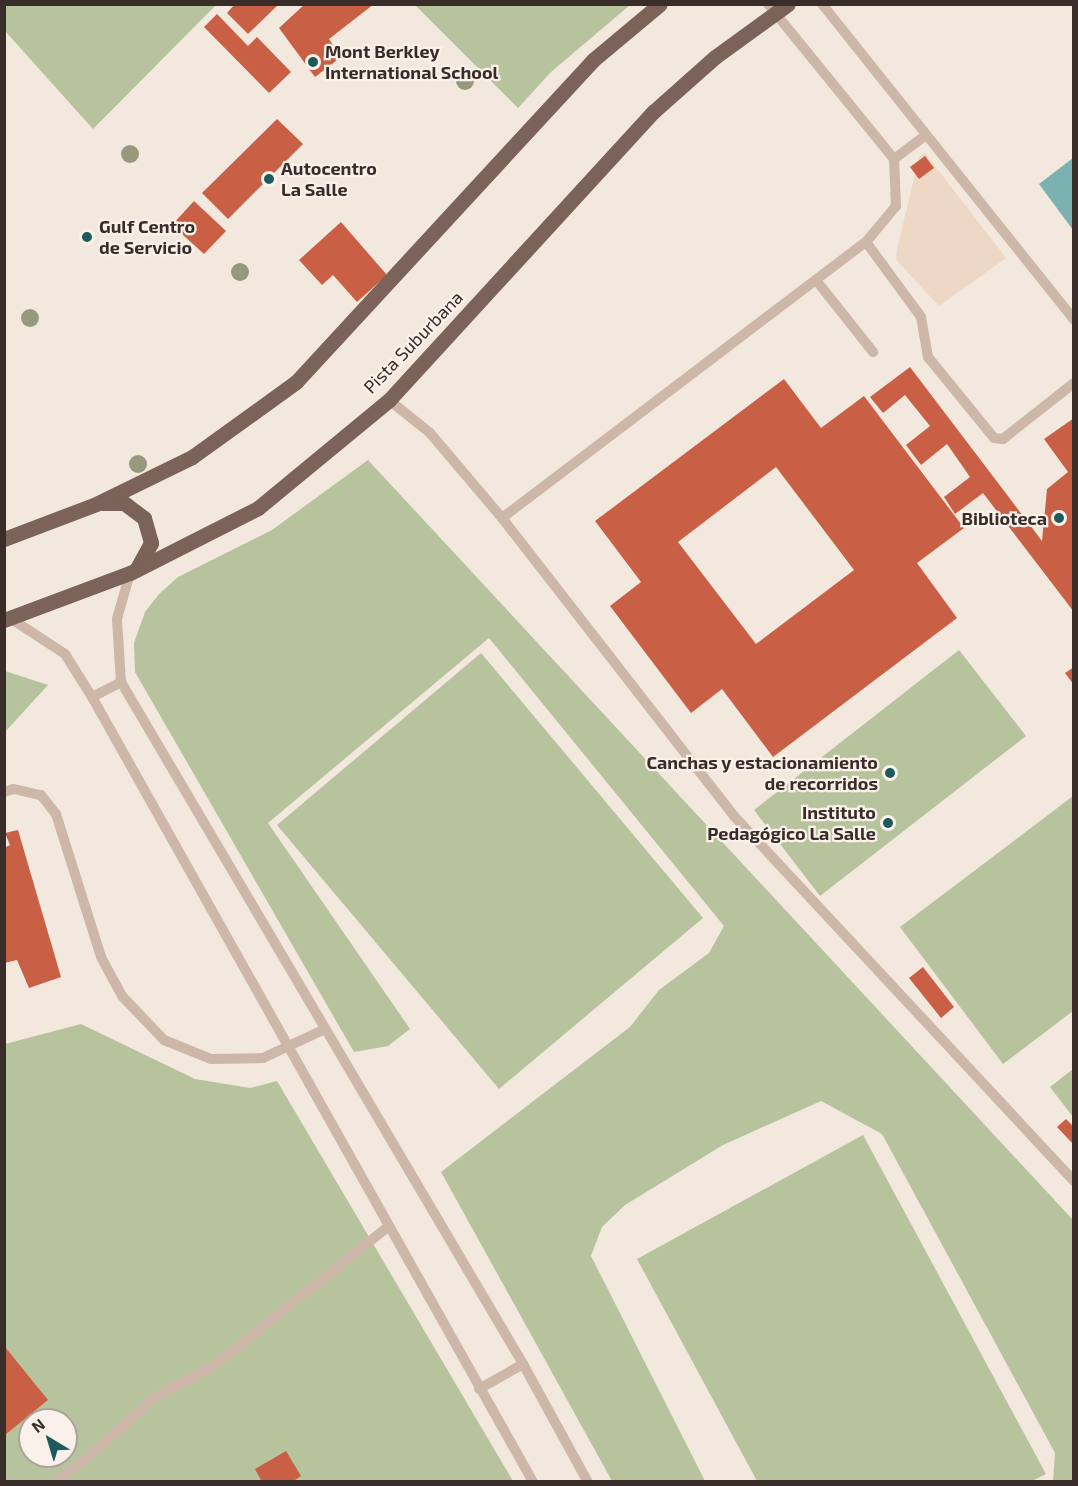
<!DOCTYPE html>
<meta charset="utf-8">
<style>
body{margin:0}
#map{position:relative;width:1078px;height:1486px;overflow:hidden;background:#f3e8dd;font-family:"Exo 2",sans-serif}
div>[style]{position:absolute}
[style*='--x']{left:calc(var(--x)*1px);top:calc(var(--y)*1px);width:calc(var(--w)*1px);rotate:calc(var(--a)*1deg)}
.green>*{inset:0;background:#b7c39c}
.plaza>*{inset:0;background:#ecd8c4}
.water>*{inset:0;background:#7bb1b1}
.building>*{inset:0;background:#c96045}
.service>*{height:10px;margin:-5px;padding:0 5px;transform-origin:5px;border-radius:5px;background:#ccb7a8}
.primary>*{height:15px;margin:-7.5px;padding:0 7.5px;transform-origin:7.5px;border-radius:7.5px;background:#7b6359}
.trees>*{width:18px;height:18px;margin:-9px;border-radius:50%;background:#96997c}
.dots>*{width:16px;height:16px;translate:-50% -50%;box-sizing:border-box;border:3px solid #faf2ea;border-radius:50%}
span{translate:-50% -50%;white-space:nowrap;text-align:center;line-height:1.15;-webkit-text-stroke:4.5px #faf2ea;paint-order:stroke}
.poi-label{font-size:18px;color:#392d29;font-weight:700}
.left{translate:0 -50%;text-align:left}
.right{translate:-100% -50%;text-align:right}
.street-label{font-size:18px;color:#392d29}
.frame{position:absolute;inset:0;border:6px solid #392d29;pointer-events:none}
.north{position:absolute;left:18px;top:1408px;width:60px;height:60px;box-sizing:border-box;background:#faf2ea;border:2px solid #ada39d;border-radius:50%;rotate:322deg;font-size:16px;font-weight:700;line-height:24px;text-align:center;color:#392d29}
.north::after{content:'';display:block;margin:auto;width:21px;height:27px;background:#1d5a5c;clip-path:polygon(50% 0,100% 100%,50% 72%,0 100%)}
</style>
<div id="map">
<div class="green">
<i style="clip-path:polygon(4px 5px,5px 4px,216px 5px,93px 129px,5px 31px)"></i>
<i style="clip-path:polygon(415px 5px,630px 5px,551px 72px,518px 108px)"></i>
<i style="clip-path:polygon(368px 460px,1073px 1220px,1073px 1481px,1053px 1481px,1055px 1453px,882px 1134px,821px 1101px,723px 1145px,625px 1205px,602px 1227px,591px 1256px,705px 1481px,612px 1481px,441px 1172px,630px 1027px,659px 990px,709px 953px,724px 926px,489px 638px,268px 823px,410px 1029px,388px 1046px,354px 1052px,135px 672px,134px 643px,145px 612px,159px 594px,178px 577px,272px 530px)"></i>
<i style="clip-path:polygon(959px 650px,1026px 736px,820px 896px,754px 810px)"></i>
<i style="clip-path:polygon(481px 653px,703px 918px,499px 1089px,277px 825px)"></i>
<i style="clip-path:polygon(5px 671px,48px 685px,5px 732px,4px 671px)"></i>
<i style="clip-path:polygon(1073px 796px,1073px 1011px,1003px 1064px,900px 927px)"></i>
<i style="clip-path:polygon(evenodd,81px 1024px,195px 1079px,250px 1088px,277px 1081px,513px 1481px,5px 1482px,5px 1044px,81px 1024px,30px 1420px,66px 1420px,66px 1456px,30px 1456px,30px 1420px)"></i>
<i style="clip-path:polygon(1073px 1069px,1073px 1117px,1050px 1087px)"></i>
<i style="clip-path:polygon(863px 1135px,1046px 1474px,1032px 1481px,757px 1481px,637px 1259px)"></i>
</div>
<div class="plaza">
<i style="clip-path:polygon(925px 153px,1006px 258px,939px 306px,897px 261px,896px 254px,919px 157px)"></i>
</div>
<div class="water">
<i style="clip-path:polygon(1073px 158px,1073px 230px,1039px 184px)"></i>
</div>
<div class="building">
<i style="clip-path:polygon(235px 4px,279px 4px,248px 34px,227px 13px)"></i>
<i style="clip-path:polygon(305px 4px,374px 4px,329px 39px,341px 57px,315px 77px,279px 28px)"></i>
<i style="clip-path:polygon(217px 14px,248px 46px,257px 37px,291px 72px,269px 93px,204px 27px)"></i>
<i style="clip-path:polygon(277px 119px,303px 144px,228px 219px,202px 193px)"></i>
<i style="clip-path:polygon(925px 156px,934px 168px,919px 179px,910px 167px)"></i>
<i style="clip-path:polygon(194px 201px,226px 231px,204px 254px,172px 225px)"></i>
<i style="clip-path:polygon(341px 222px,387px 275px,357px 302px,333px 275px,322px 285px,299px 260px)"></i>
<i style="clip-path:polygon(910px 367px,1042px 541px,1047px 489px,1068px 472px,1044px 439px,1074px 418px,1074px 612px,983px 493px,955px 514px,944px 497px,970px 477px,947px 444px,921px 465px,906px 445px,930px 426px,905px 395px,883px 413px,870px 397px)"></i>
<i style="clip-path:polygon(evenodd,784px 379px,821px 428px,864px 396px,964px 528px,917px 563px,957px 618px,773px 757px,722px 689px,691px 713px,610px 606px,641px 582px,595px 521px,784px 379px,776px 467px,854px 570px,756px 644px,678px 542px,776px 467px)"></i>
<i style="clip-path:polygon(1074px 667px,1074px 685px,1065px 673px)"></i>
<i style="clip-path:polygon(18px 830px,61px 977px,29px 988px,17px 960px,4px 963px,4px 848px,10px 845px,5px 833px)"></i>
<i style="clip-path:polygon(923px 967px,954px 1007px,941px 1018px,909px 978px)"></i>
<i style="clip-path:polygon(1066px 1119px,1074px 1127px,1074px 1145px,1057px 1127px)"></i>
<i style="clip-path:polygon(5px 1347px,48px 1400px,5px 1435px)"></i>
<i style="clip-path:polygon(286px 1451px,301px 1476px,292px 1482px,262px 1482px,255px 1469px)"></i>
</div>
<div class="service">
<i style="--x:822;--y:4;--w:404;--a:51.4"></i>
<i style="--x:894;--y:159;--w:40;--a:-37"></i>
<i style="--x:866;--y:242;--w:93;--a:53.7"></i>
<i style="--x:921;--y:317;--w:41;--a:80.1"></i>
<i style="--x:928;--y:357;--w:104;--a:50.8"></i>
<i style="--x:994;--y:438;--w:9;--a:6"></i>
<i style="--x:1003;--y:439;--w:90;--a:-38.3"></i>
<i style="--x:816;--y:280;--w:92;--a:51.6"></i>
<i style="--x:389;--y:400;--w:53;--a:38.8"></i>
<i style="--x:430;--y:433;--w:111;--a:49.7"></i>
<i style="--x:502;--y:518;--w:457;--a:-37.2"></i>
<i style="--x:866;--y:242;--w:47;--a:-50.2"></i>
<i style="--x:896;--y:206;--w:47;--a:-92.4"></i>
<i style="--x:894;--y:159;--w:200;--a:-129.1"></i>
<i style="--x:502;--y:518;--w:376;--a:52.1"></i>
<i style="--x:733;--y:815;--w:500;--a:47.03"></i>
<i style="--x:130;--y:573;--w:48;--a:105.8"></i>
<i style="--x:117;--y:619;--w:63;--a:86.4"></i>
<i style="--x:121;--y:682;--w:792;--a:59.48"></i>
<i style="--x:523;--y:1364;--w:135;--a:61.2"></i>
<i style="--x:10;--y:618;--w:66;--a:33.2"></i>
<i style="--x:65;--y:654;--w:51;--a:57.9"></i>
<i style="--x:92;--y:697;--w:900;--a:60.67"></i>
<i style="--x:92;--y:697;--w:33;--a:-27"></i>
<i style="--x:4;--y:792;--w:10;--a:-17"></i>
<i style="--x:14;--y:789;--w:28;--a:13"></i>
<i style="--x:41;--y:795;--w:24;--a:52"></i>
<i style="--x:56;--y:814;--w:150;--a:72.5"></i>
<i style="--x:101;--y:957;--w:44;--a:61.7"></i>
<i style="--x:122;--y:996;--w:61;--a:46.3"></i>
<i style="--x:164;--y:1040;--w:51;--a:22"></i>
<i style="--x:211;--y:1059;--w:52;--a:-1.1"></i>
<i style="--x:263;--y:1058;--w:68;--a:-25.1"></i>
<i style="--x:479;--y:1389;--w:51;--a:-29.6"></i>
<i style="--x:54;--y:1482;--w:37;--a:-35"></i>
<i style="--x:84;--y:1461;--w:96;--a:-42"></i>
<i style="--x:155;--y:1397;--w:69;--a:-28.4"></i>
<i style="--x:216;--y:1364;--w:221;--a:-38.6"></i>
</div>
<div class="primary">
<i style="--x:103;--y:503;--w:21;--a:0"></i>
<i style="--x:124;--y:503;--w:25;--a:37"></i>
<i style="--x:144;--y:518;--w:26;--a:74"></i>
<i style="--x:151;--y:543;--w:29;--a:119"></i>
<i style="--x:4;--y:539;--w:98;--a:-20.8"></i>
<i style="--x:96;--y:504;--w:107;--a:-26.1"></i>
<i style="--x:192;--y:457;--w:128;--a:-35.8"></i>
<i style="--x:296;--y:382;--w:438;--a:-47.3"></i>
<i style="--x:593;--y:60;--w:87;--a:-39.9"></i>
<i style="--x:4;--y:620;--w:134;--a:-20.5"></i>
<i style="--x:130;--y:573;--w:144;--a:-26.9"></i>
<i style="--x:258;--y:508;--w:170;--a:-39.5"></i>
<i style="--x:389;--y:400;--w:391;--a:-47.5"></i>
<i style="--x:653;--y:112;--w:83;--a:-41.6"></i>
<i style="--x:715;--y:57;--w:90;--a:-36"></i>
</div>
<div class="trees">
<i style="left:465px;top:81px"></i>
<i style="left:130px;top:154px"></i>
<i style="left:240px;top:272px"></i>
<i style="left:30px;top:318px"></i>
<i style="left:138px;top:464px"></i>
</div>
<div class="dots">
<i style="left:313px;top:62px;background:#1d5a5c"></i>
<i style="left:269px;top:179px;background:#1d5a5c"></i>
<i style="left:87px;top:237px;background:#1d5a5c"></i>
<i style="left:1059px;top:518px;background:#1d5a5c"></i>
<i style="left:890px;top:773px;background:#1d5a5c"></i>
<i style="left:888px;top:823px;background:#1d5a5c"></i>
</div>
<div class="poi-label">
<span class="left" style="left:325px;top:62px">Mont Berkley<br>International School</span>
<span class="left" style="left:281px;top:179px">Autocentro<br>La Salle</span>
<span class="left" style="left:99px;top:237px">Gulf Centro<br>de Servicio</span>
<span class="right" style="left:1047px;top:518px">Biblioteca</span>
<span class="right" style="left:878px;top:773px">Canchas y estacionamiento<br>de recorridos</span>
<span class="right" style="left:876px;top:823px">Instituto<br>Pedagógico La Salle</span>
</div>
<div class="street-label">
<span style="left:413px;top:342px;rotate:-46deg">Pista Suburbana</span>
</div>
<div class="frame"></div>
<div class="north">N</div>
</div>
